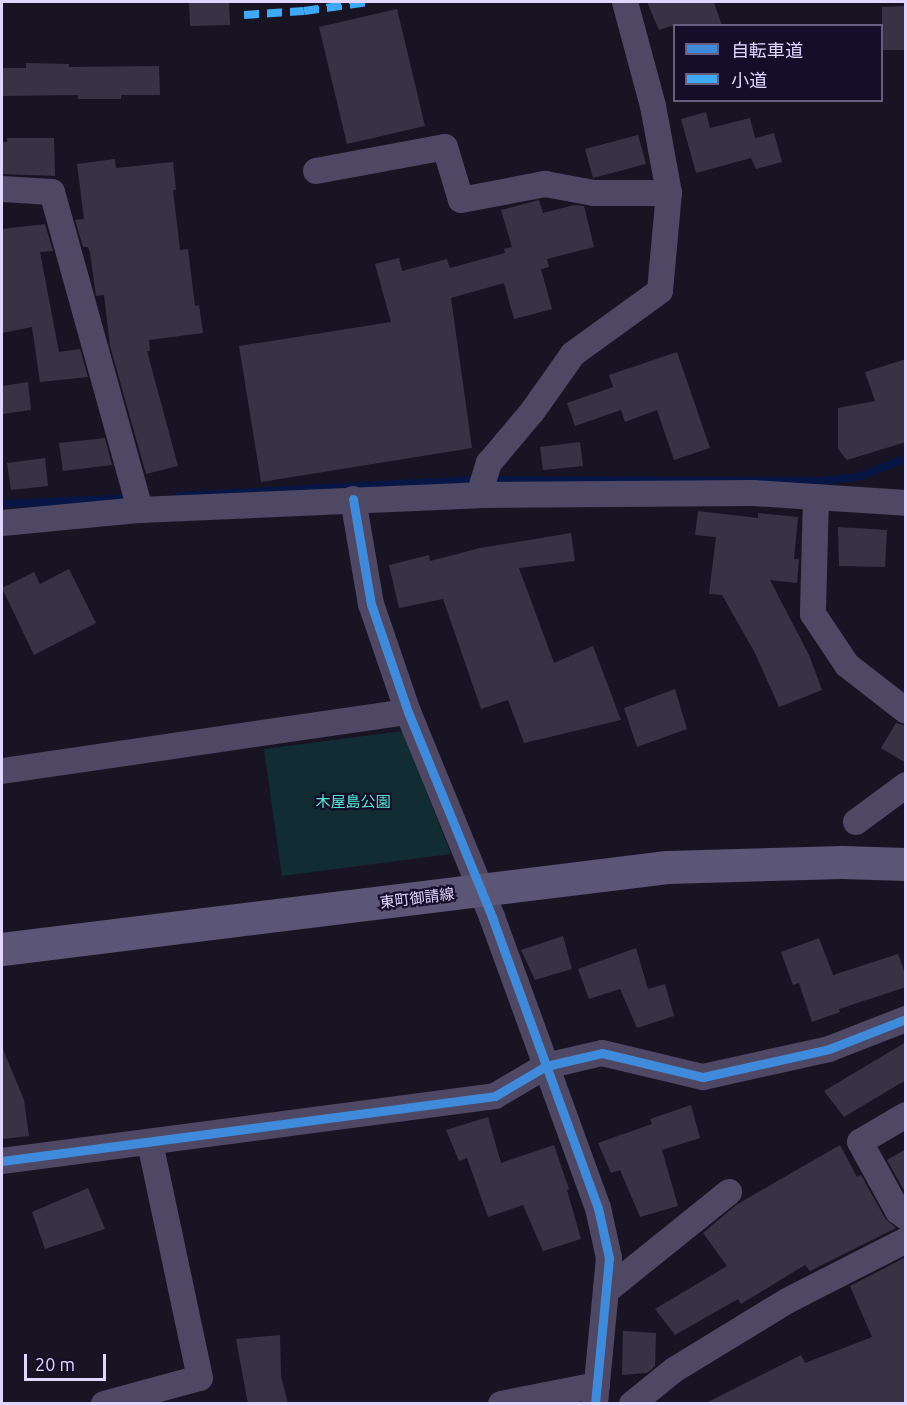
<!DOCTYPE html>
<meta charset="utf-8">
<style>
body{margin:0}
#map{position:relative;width:907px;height:1405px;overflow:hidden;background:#191423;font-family:Ubuntu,"Noto Sans JP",sans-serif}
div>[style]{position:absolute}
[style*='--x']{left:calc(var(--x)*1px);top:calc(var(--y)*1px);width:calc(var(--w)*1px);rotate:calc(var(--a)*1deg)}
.green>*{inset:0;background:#112c32}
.stream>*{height:8px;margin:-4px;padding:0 4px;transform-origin:4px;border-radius:4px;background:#081646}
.building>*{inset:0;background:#383245}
.street>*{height:26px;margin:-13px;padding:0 13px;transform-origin:13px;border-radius:13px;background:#4e4864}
.secondary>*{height:33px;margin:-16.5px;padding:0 16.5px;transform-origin:16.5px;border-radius:16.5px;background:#5b5576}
.quiet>*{height:8px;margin-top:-4px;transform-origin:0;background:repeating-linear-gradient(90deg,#3fa9f5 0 15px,transparent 0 23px)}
.cycleway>*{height:9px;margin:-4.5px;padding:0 4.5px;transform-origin:4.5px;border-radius:4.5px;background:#408adc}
span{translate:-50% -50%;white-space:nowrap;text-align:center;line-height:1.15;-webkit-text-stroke:4.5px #160e29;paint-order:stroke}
.park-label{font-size:15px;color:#58e9d8}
.street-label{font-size:15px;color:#e0d6ff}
.frame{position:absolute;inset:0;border:3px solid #e0d6ff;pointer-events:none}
.legend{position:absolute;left:673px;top:24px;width:210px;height:78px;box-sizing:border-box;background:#160e29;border:2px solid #675e7f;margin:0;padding:8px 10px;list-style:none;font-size:18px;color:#e0d6ff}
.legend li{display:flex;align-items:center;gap:12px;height:30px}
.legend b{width:30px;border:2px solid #675e7f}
.scale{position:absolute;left:24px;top:1354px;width:82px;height:27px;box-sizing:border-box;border:3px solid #e0d6ff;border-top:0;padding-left:8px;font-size:18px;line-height:21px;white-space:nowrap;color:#e0d6ff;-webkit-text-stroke:4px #160e29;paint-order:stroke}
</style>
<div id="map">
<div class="green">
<i style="clip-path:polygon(402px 731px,451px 854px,282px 876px,264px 749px)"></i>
</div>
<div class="stream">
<i style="--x:178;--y:496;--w:291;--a:-3.1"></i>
<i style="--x:469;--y:480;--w:354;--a:0.2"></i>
<i style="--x:823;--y:481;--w:35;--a:-7"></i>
<i style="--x:858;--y:477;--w:52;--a:-21.6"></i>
<i style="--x:2;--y:504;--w:130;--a:-2.6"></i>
</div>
<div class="building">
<i style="clip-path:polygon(189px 2px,229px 2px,230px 25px,190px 26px)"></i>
<i style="clip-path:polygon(647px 2px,714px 2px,722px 26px,671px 26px,659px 30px)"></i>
<i style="clip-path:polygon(906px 6px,906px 50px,882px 50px,882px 7px)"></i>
<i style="clip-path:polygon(397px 9px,425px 126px,347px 144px,319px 27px)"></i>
<i style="clip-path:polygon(26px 63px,69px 64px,69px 67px,159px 66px,160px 95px,121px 95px,121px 99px,78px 99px,78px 95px,2px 96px,2px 68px,26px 68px)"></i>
<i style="clip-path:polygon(706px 112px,710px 128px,750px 118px,755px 138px,774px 133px,782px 162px,756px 169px,751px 158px,696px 173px,681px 119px)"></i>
<i style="clip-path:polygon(638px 135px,646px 164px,593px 178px,585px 149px)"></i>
<i style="clip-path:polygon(7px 138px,54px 138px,55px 176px,2px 174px,2px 142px,7px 142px)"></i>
<i style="clip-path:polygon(115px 159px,116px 168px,173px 162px,176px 190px,173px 190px,180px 250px,188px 249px,195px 306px,199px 305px,203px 333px,149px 340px,150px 351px,147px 351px,178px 466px,146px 474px,110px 346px,104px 295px,96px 296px,90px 253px,88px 247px,83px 247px,75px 220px,84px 219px,77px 164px)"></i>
<i style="clip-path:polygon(539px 200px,543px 213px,574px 205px,584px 206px,594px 247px,547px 259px,549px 267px,541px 269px,552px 309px,514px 319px,504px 283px,451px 298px,472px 448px,261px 482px,239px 346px,391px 322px,375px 264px,399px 258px,402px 271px,447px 259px,450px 268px,505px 253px,504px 249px,512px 247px,501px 210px)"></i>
<i style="clip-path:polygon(45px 224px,53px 251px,40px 252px,59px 352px,80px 349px,88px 377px,40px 382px,32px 327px,2px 333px,2px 229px)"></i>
<i style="clip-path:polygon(677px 352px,710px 448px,674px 460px,657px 410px,625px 422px,621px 410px,575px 426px,567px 403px,613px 387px,609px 375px)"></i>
<i style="clip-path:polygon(906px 359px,906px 442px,847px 460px,838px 449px,838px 408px,875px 401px,865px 372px)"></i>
<i style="clip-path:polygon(28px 382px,31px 410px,2px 414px,2px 386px)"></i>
<i style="clip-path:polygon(105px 438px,112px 465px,63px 471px,59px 443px)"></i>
<i style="clip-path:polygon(580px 442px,583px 466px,543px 470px,540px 447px)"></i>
<i style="clip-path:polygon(45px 458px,48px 486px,11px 490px,7px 463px)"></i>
<i style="clip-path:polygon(698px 511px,758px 518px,758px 513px,798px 517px,794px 559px,799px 559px,797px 583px,770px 580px,809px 655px,822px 690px,779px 707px,755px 653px,722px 595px,709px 594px,716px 537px,695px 535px)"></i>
<i style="clip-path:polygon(838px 527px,887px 530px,885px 567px,839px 566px)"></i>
<i style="clip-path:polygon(571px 533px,575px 561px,519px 568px,554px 663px,593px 646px,621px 720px,524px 743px,508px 700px,481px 709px,443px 599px,399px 608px,389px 565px,429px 555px,430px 561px,480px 548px)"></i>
<i style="clip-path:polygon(69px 569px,96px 623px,34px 655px,2px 588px,34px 572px,40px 584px)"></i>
<i style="clip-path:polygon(675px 689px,687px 729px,637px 747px,624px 708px)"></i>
<i style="clip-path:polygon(896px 723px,906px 726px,906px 763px,881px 748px)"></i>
<i style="clip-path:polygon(563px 936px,572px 969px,535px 980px,521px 950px)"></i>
<i style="clip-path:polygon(819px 938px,833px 975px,898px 954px,906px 976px,906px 987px,839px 1009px,840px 1012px,812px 1022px,799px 983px,793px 985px,781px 952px)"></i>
<i style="clip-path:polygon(636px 948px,648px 989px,665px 984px,674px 1016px,637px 1028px,620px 989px,589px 999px,578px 969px)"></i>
<i style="clip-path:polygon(906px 1042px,906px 1080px,844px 1117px,824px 1091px)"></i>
<i style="clip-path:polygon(2px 1047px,24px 1100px,29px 1136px,2px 1139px)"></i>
<i style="clip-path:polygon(691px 1105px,700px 1138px,662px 1150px,678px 1206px,640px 1217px,620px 1170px,611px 1173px,598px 1143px,652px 1124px,650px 1119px)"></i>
<i style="clip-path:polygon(488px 1117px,501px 1163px,554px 1145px,569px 1189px,567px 1190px,581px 1239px,543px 1251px,523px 1205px,488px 1217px,467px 1158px,459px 1161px,446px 1130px)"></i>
<i style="clip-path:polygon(840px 1145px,857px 1177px,861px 1175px,885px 1218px,896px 1228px,810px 1271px,805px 1265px,741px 1304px,738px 1299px,675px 1335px,655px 1309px,727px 1266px,703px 1233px,736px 1205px)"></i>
<i style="clip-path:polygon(906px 1149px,906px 1194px,887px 1160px)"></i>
<i style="clip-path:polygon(88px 1188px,105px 1229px,45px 1249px,32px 1212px)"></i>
<i style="clip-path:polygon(906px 1257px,906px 1404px,704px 1404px,801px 1355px,805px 1363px,872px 1337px,850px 1286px)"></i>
<i style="clip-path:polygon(623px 1331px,656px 1333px,655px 1366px,647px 1373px,622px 1375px)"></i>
<i style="clip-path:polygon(280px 1335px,281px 1376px,288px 1404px,248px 1404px,236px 1339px)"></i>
</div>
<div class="street">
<i style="--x:316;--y:171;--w:131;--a:-10.5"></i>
<i style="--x:445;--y:147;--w:55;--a:73.2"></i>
<i style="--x:461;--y:200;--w:86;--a:-10.8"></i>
<i style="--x:545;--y:184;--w:50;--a:10.4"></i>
<i style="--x:594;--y:193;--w:75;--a:0"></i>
<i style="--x:2;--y:189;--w:50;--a:3.4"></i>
<i style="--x:52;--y:192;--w:330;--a:74.5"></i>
<i style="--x:479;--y:495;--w:34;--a:-73"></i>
<i style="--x:489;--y:463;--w:67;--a:-49.9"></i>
<i style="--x:532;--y:412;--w:71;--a:-54.7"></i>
<i style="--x:573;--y:354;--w:107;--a:-35.9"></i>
<i style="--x:660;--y:291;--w:98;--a:-84.8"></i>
<i style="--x:669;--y:193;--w:88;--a:-100.4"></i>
<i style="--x:653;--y:106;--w:108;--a:-105.1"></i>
<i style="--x:816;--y:497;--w:117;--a:91.5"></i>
<i style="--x:813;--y:614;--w:61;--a:56.3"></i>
<i style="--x:847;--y:665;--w:75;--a:37.9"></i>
<i style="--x:353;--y:499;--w:107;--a:80.3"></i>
<i style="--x:371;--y:604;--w:114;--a:71.1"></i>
<i style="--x:408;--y:712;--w:222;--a:67.7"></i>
<i style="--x:492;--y:917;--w:310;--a:70"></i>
<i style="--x:598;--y:1208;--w:51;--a:77.6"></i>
<i style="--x:609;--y:1258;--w:147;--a:95.5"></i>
<i style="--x:2;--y:523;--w:139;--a:-5.4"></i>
<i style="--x:140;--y:510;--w:339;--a:-2.5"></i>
<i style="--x:479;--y:495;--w:274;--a:-0.4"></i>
<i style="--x:753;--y:493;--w:153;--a:3.7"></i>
<i style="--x:2;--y:771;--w:410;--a:-8.3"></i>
<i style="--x:856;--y:822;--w:62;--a:-36.5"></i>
<i style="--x:906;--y:1115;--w:53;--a:149.6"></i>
<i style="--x:860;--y:1142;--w:79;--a:61.2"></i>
<i style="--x:898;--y:1211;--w:10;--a:37"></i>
<i style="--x:2;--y:1161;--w:497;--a:-7.5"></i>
<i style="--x:495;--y:1096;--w:59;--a:-30.5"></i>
<i style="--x:546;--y:1066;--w:57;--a:-13.1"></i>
<i style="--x:602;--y:1053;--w:104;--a:13.4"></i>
<i style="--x:703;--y:1077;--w:129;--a:-12.5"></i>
<i style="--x:829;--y:1049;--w:83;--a:-21.3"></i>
<i style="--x:606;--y:1291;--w:158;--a:-38.8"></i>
<i style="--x:104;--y:1404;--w:99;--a:-15.2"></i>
<i style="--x:200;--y:1378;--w:241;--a:-102"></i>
<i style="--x:501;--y:1404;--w:98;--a:-11.2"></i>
<i style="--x:632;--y:1404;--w:54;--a:-39"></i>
<i style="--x:674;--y:1370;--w:132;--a:-31.4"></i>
<i style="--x:787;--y:1301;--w:134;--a:-27.1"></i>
</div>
<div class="secondary">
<i style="--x:2;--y:949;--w:670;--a:-7.03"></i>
<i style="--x:667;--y:867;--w:175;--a:-1.6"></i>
<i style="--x:842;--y:862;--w:64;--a:1.8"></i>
</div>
<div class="quiet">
<i style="--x:244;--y:15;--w:60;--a:-3.8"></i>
<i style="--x:304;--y:11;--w:65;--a:-8"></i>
</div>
<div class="cycleway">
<i style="--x:353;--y:499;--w:107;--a:80.3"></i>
<i style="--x:371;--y:604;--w:114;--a:71.1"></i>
<i style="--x:408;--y:712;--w:222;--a:67.7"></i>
<i style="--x:492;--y:917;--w:310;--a:70"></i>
<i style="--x:598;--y:1208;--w:51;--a:77.6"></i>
<i style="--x:609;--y:1258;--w:147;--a:95.5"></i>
<i style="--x:2;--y:1161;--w:497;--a:-7.5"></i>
<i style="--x:495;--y:1096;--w:59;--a:-30.5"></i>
<i style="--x:546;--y:1066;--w:57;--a:-13.1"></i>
<i style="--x:602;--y:1053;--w:104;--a:13.4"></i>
<i style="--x:703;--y:1077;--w:129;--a:-12.5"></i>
<i style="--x:829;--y:1049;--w:83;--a:-21.3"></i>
</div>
<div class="park-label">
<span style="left:353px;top:802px">木屋島公園</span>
</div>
<div class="street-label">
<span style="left:417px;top:898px;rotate:-7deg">東町御請線</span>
</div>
<div class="frame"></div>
<ul class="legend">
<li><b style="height:8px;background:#408adc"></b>自転車道</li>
<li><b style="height:8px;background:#3fa9f5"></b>小道</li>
</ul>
<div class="scale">20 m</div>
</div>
